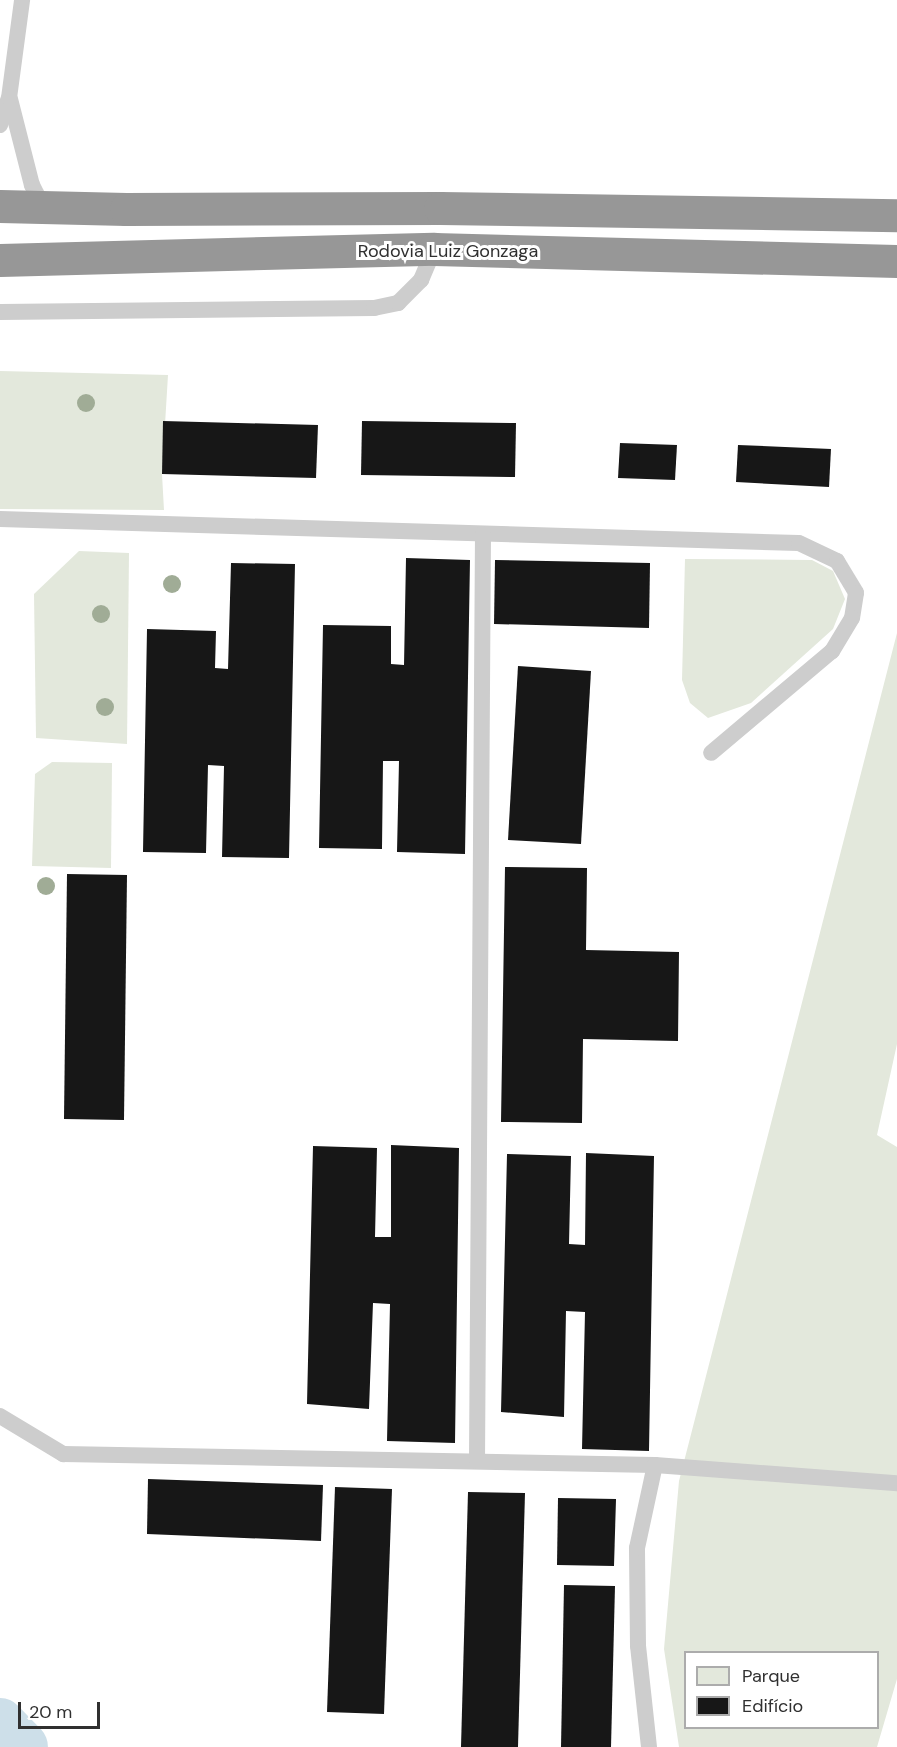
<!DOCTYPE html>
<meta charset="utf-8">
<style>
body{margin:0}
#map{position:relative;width:897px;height:1747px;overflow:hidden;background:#fff;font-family:"DM Sans",sans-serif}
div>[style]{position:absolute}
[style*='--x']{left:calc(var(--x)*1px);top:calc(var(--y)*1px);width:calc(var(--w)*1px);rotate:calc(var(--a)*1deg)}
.green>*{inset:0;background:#e3e8dc}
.river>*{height:50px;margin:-25px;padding:0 25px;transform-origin:25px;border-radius:25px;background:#cddfe9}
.building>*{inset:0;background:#171717}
.lane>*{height:16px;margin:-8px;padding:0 8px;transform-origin:8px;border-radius:8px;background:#cdcdcd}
.highway>*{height:33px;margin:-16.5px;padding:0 16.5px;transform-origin:16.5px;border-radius:16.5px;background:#979797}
.trees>*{width:18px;height:18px;margin:-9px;border-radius:50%;background:#a0ac96}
span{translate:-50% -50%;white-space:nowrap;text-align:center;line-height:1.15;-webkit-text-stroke:6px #fff;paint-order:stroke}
.street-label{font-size:18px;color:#303030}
.legend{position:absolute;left:684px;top:1651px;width:195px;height:78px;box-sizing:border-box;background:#fff;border:2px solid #acacac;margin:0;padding:8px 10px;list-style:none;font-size:18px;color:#303030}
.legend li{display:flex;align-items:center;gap:12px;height:30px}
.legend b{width:30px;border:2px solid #acacac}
.scale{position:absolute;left:18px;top:1702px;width:82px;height:27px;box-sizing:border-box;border:3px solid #303030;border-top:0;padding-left:8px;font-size:18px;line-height:21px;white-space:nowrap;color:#303030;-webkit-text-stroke:4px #fff;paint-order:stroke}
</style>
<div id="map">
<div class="green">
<i style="clip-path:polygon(0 371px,168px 375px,162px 474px,164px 510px,0 509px)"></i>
<i style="clip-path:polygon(79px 551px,129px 553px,127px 744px,36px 738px,34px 594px)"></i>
<i style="clip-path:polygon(685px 559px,812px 560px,833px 571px,845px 599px,833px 629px,751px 703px,708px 718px,690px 703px,682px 680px)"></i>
<i style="clip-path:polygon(evenodd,897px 633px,897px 1044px,877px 1135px,897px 1147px,897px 1679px,877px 1747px,679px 1747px,664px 1649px,679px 1481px,897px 633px,686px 1652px,878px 1652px,878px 1728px,686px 1728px,686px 1652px)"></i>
<i style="clip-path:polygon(52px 762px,112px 763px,111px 868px,32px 866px,35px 774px)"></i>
</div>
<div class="river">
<i style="--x:0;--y:1723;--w:33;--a:46"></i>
</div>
<div class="building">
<i style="clip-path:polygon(163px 421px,318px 425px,316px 478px,162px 474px)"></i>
<i style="clip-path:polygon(362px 421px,516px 423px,515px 477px,361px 475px)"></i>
<i style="clip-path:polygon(620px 443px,677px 445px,675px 480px,618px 478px)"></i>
<i style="clip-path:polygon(738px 445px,831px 449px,829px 487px,736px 482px)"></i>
<i style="clip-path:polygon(406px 558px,470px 560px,465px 854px,397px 852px,399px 761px,383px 761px,382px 849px,319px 848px,323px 625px,391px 626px,391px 664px,404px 665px)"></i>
<i style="clip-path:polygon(495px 560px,650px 563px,649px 628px,494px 624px)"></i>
<i style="clip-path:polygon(231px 563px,295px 564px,289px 858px,222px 857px,224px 766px,208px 765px,206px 853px,143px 852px,147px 629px,216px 631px,215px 668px,228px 669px)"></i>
<i style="clip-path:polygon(518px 666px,591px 671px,581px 844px,508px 840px)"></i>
<i style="clip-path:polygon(505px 867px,587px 868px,586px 950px,679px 952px,678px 1041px,583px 1039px,582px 1123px,501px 1122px)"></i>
<i style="clip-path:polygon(67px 874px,127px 875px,124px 1120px,64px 1119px)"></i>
<i style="clip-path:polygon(391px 1145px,459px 1148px,455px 1443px,387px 1441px,390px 1304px,373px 1303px,369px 1409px,307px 1404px,313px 1146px,377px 1148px,375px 1237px,391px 1237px)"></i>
<i style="clip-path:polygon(586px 1153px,654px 1156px,649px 1451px,582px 1449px,585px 1312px,566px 1311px,564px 1417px,501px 1412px,507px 1154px,571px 1156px,569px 1244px,585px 1245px)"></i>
<i style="clip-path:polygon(148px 1479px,323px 1485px,321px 1541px,147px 1534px)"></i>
<i style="clip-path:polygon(335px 1487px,392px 1489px,384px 1714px,327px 1712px)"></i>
<i style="clip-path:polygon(468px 1492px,525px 1493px,518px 1747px,461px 1747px)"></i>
<i style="clip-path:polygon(558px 1498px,616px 1499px,614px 1566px,557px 1565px)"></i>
<i style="clip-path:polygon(564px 1585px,615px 1586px,611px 1747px,561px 1747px)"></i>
</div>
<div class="lane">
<i style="--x:10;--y:99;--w:89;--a:75.7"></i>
<i style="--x:32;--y:185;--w:25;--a:63"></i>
<i style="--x:0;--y:125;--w:28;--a:-72"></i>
<i style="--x:9;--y:98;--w:99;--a:-82.4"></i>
<i style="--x:0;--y:312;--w:374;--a:-0.6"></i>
<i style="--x:374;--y:308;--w:25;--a:-12"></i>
<i style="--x:398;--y:303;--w:33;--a:-45"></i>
<i style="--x:421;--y:280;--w:34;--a:-67"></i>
<i style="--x:0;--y:519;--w:799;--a:1.72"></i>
<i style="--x:799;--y:543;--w:42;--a:25.3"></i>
<i style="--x:837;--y:561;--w:37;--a:59"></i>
<i style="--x:856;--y:593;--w:25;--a:99"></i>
<i style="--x:852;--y:618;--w:39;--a:121"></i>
<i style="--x:832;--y:651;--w:158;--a:139.9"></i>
<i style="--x:0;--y:1416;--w:74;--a:31.1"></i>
<i style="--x:63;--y:1454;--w:592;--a:1.06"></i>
<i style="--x:655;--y:1465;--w:243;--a:4.3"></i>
<i style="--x:477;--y:1461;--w:927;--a:-89.63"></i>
<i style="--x:649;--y:1747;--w:102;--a:-96.2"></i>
<i style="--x:638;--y:1646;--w:98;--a:-90.6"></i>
<i style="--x:637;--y:1548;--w:85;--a:-77.8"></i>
</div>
<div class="highway">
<i style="--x:0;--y:206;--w:126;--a:1.4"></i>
<i style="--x:126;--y:209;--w:314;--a:-0.2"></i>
<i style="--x:440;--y:208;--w:457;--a:0.9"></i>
<i style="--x:0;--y:260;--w:434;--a:-1.5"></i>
<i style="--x:434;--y:249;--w:463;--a:1.5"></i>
</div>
<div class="trees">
<i style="left:86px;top:403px"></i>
<i style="left:172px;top:584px"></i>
<i style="left:101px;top:614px"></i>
<i style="left:105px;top:707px"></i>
<i style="left:46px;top:886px"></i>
</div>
<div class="street-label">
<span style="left:448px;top:251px">Rodovia Luiz Gonzaga</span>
</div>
<ul class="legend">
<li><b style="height:16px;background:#e3e8dc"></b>Parque</li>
<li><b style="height:16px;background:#171717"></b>Edifício</li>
</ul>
<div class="scale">20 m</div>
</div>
